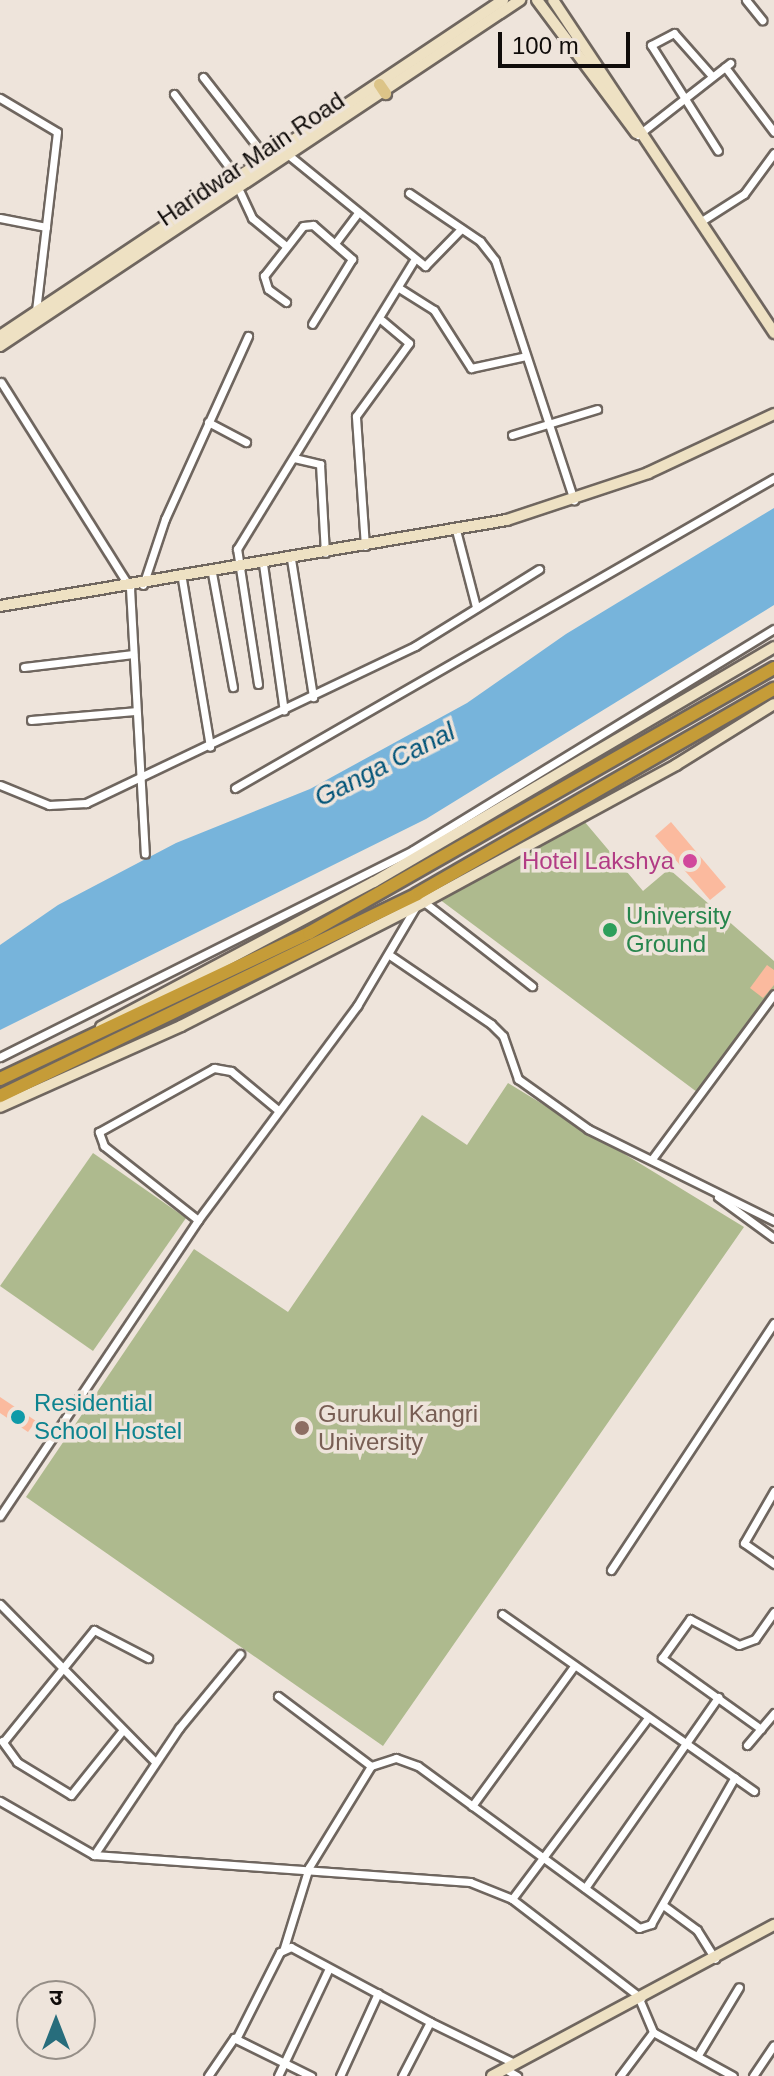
<!DOCTYPE html>
<meta charset="utf-8">
<style>
body{margin:0}
#map{position:relative;width:774px;height:2076px;overflow:hidden;background:#eee4db;font-family:Helvetica,"Noto Sans Devanagari",sans-serif}
div>[style]{position:absolute}
[style*='--x']{left:calc(var(--x)*1px);top:calc(var(--y)*1px);width:calc(var(--w)*1px);rotate:calc(var(--a)*1deg)}
.green>*{inset:0;background:#aeba8e}
.water>*{inset:0;background:#77b4db}
.building>*{inset:0;background:#fbba9e}
.roads{filter:drop-shadow(2px 0 #6f665f) drop-shadow(-2px 0 #6f665f) drop-shadow(0 2px #6f665f) drop-shadow(0 -2px #6f665f)}
.street>*{height:7px;margin:-3.5px;padding:0 3.5px;transform-origin:3.5px;border-radius:3.5px;background:#fff}
.secondary>*{height:10px;margin:-5px;padding:0 5px;transform-origin:5px;border-radius:5px;background:#eee1c3}
.primary>*{height:11px;margin:-5.5px;padding:0 5.5px;transform-origin:5.5px;border-radius:5.5px;background:#dcc488}
.highway>*{height:12px;margin:-6px;padding:0 6px;transform-origin:6px;border-radius:6px;background:#c59c38}
.dots>*{width:22px;height:22px;translate:-50% -50%;box-sizing:border-box;border:4px solid #eee4db;border-radius:50%}
span{translate:-50% -50%;white-space:nowrap;text-align:center;line-height:1.15;-webkit-text-stroke:7px #eee4db;paint-order:stroke}
.street-label{font-size:24px;color:#100c0a}
.hotel-label{font-size:24px;color:#b23c85}
.right{translate:-100% -50%;text-align:right}
.leisure-label{font-size:24px;color:#27864d}
.left{translate:0 -50%;text-align:left}
.culture-label{font-size:24px;color:#0d838f}
.education-label{font-size:24px;color:#785e54}
.water-label{font-size:26px;color:#005378;font-style:italic}
.north{position:absolute;left:16px;top:1980px;width:80px;height:80px;box-sizing:border-box;background:#eee4db;border:2px solid #958e87;border-radius:50%;rotate:0deg;font-size:22px;font-weight:700;line-height:32px;text-align:center;color:#100c0a}
.north::after{content:'';display:block;margin:auto;width:28px;height:36px;background:#276d7c;clip-path:polygon(50% 0,100% 100%,50% 72%,0 100%)}
.scale{position:absolute;left:498px;top:32px;width:132px;height:36px;box-sizing:border-box;border:4px solid #100c0a;border-top:0;padding-left:10px;font-size:24px;line-height:28px;white-space:nowrap;color:#100c0a;-webkit-text-stroke:6px #eee4db;paint-order:stroke}
</style>
<div id="map">
<div class="green">
<i style="clip-path:polygon(584px 821px,643px 891px,669px 869px,774px 961px,774px 992px,697px 1092px,439px 899px)"></i>
<i style="clip-path:polygon(508px 1083px,744px 1227px,383px 1746px,26px 1497px,194px 1249px,288px 1312px,422px 1115px,467px 1145px)"></i>
<i style="clip-path:polygon(93px 1153px,186px 1218px,93px 1351px,0 1286px)"></i>
</div>
<div class="water">
<i style="clip-path:polygon(774px 508px,774px 605px,426px 819px,0 1030px,0 945px,58px 905px,176px 843px,310px 789px,467px 703px,566px 634px)"></i>
</div>
<div class="building">
<i style="clip-path:polygon(671px 822px,726px 887px,710px 900px,655px 836px)"></i>
<i style="clip-path:polygon(767px 965px,774px 970px,774px 985px,763px 998px,750px 988px)"></i>
<i style="clip-path:polygon(0 1397px,36px 1421px,28px 1432px,0 1413px)"></i>
</div>
<div class="roads">
<div class="street">
<i style="--x:746;--y:0;--w:26;--a:51"></i>
<i style="--x:725;--y:67;--w:81;--a:53"></i>
<i style="--x:712;--y:76;--w:57;--a:-131.5"></i>
<i style="--x:674;--y:33;--w:26;--a:152"></i>
<i style="--x:651;--y:45;--w:125;--a:57.7"></i>
<i style="--x:203;--y:77;--w:104;--a:52"></i>
<i style="--x:174;--y:94;--w:106;--a:53"></i>
<i style="--x:0;--y:98;--w:66;--a:30.8"></i>
<i style="--x:57;--y:132;--w:180;--a:96.7"></i>
<i style="--x:638;--y:135;--w:117;--a:-38"></i>
<i style="--x:291;--y:157;--w:173;--a:39.1"></i>
<i style="--x:425;--y:266;--w:52;--a:-45.8"></i>
<i style="--x:240;--y:192;--w:29;--a:65"></i>
<i style="--x:252;--y:218;--w:44;--a:39.5"></i>
<i style="--x:409;--y:193;--w:86;--a:34.1"></i>
<i style="--x:480;--y:241;--w:24;--a:52"></i>
<i style="--x:495;--y:260;--w:253;--a:71.8"></i>
<i style="--x:0;--y:218;--w:47;--a:11.1"></i>
<i style="--x:700;--y:222;--w:52;--a:-32.5"></i>
<i style="--x:744;--y:194;--w:51;--a:-53.8"></i>
<i style="--x:336;--y:242;--w:36;--a:-53"></i>
<i style="--x:399;--y:288;--w:41;--a:32.2"></i>
<i style="--x:434;--y:310;--w:69;--a:57.5"></i>
<i style="--x:471;--y:368;--w:56;--a:-12.3"></i>
<i style="--x:286;--y:302;--w:22;--a:-144"></i>
<i style="--x:268;--y:289;--w:14;--a:-107"></i>
<i style="--x:264;--y:276;--w:63;--a:-52"></i>
<i style="--x:303;--y:226;--w:10;--a:-6"></i>
<i style="--x:313;--y:225;--w:52;--a:41.1"></i>
<i style="--x:352;--y:259;--w:76;--a:121.6"></i>
<i style="--x:1;--y:382;--w:243;--a:57.9"></i>
<i style="--x:130;--y:588;--w:266;--a:86.8"></i>
<i style="--x:208;--y:422;--w:43;--a:27.8"></i>
<i style="--x:512;--y:435;--w:89;--a:-17"></i>
<i style="--x:294;--y:458;--w:27;--a:13"></i>
<i style="--x:320;--y:464;--w:89;--a:86.8"></i>
<i style="--x:456;--y:530;--w:80;--a:75.4"></i>
<i style="--x:365;--y:546;--w:130;--a:-94"></i>
<i style="--x:356;--y:416;--w:90;--a:-54"></i>
<i style="--x:409;--y:343;--w:35;--a:-140"></i>
<i style="--x:291;--y:559;--w:140;--a:80.9"></i>
<i style="--x:263;--y:564;--w:148;--a:81.9"></i>
<i style="--x:212;--y:573;--w:116;--a:79.6"></i>
<i style="--x:182;--y:579;--w:170;--a:80.5"></i>
<i style="--x:143;--y:585;--w:70;--a:-71.6"></i>
<i style="--x:165;--y:519;--w:201;--a:-65.6"></i>
<i style="--x:24;--y:667;--w:110;--a:-6.8"></i>
<i style="--x:258;--y:684;--w:137;--a:-98.8"></i>
<i style="--x:237;--y:549;--w:339;--a:-58.5"></i>
<i style="--x:31;--y:720;--w:104;--a:-4.9"></i>
<i style="--x:0;--y:785;--w:53;--a:22.2"></i>
<i style="--x:49;--y:805;--w:37;--a:-3"></i>
<i style="--x:86;--y:803;--w:365;--a:-25.5"></i>
<i style="--x:415;--y:646;--w:146;--a:-31.8"></i>
<i style="--x:235;--y:788;--w:622;--a:-29.9"></i>
<i style="--x:424;--y:902;--w:137;--a:37.9"></i>
<i style="--x:391;--y:956;--w:121;--a:34.2"></i>
<i style="--x:491;--y:1024;--w:17;--a:45"></i>
<i style="--x:503;--y:1036;--w:46;--a:70.8"></i>
<i style="--x:518;--y:1079;--w:86;--a:35.5"></i>
<i style="--x:588;--y:1129;--w:208;--a:26.3"></i>
<i style="--x:0;--y:1057;--w:462;--a:-26.6"></i>
<i style="--x:413;--y:850;--w:423;--a:-31.5"></i>
<i style="--x:652;--y:1159;--w:205;--a:-53.5"></i>
<i style="--x:718;--y:1197;--w:69;--a:36.2"></i>
<i style="--x:198;--y:1220;--w:120;--a:-141.8"></i>
<i style="--x:104;--y:1146;--w:15;--a:-110"></i>
<i style="--x:99;--y:1132;--w:132;--a:-29.1"></i>
<i style="--x:214;--y:1068;--w:17;--a:10"></i>
<i style="--x:231;--y:1071;--w:61;--a:39.7"></i>
<i style="--x:774;--y:1491;--w:60;--a:120"></i>
<i style="--x:744;--y:1543;--w:37;--a:35"></i>
<i style="--x:0;--y:1516;--w:356;--a:-56.2"></i>
<i style="--x:198;--y:1220;--w:267;--a:-53.4"></i>
<i style="--x:357;--y:1006;--w:114;--a:-59.4"></i>
<i style="--x:611;--y:1570;--w:296;--a:-56.6"></i>
<i style="--x:0;--y:1604;--w:221;--a:45.5"></i>
<i style="--x:502;--y:1614;--w:308;--a:35.1"></i>
<i style="--x:278;--y:1696;--w:116;--a:37"></i>
<i style="--x:371;--y:1766;--w:119;--a:121.5"></i>
<i style="--x:309;--y:1867;--w:85;--a:107.2"></i>
<i style="--x:761;--y:1729;--w:122;--a:-144.4"></i>
<i style="--x:662;--y:1658;--w:48;--a:-54.3"></i>
<i style="--x:690;--y:1619;--w:55;--a:28"></i>
<i style="--x:739;--y:1645;--w:17;--a:-21"></i>
<i style="--x:755;--y:1639;--w:33;--a:-55"></i>
<i style="--x:2;--y:1741;--w:26;--a:54"></i>
<i style="--x:17;--y:1762;--w:63;--a:31.4"></i>
<i style="--x:71;--y:1795;--w:82;--a:-51.4"></i>
<i style="--x:4;--y:1741;--w:143;--a:-51"></i>
<i style="--x:94;--y:1630;--w:61;--a:27.4"></i>
<i style="--x:747;--y:1745;--w:42;--a:-49.8"></i>
<i style="--x:371;--y:1766;--w:26;--a:-18"></i>
<i style="--x:396;--y:1758;--w:23;--a:20"></i>
<i style="--x:418;--y:1766;--w:274;--a:36.2"></i>
<i style="--x:639;--y:1928;--w:13;--a:-18"></i>
<i style="--x:651;--y:1924;--w:169;--a:-60.3"></i>
<i style="--x:0;--y:1801;--w:108;--a:29.9"></i>
<i style="--x:94;--y:1855;--w:377;--a:4.1"></i>
<i style="--x:470;--y:1882;--w:45;--a:22"></i>
<i style="--x:512;--y:1899;--w:163;--a:37.5"></i>
<i style="--x:472;--y:1806;--w:173;--a:-53.9"></i>
<i style="--x:94;--y:1855;--w:153;--a:-56.2"></i>
<i style="--x:179;--y:1728;--w:96;--a:-50.5"></i>
<i style="--x:585;--y:1888;--w:233;--a:-55.1"></i>
<i style="--x:512;--y:1899;--w:226;--a:-53.1"></i>
<i style="--x:663;--y:1905;--w:42;--a:36.3"></i>
<i style="--x:697;--y:1930;--w:34;--a:58"></i>
<i style="--x:640;--y:2001;--w:34;--a:67"></i>
<i style="--x:430;--y:2022;--w:93;--a:26"></i>
<i style="--x:236;--y:2039;--w:97;--a:-63.2"></i>
<i style="--x:280;--y:1952;--w:12;--a:-24"></i>
<i style="--x:291;--y:1947;--w:158;--a:28.3"></i>
<i style="--x:430;--y:2022;--w:61;--a:117.4"></i>
<i style="--x:698;--y:2055;--w:79;--a:-58.9"></i>
<i style="--x:505;--y:2069;--w:14;--a:30"></i>
<i style="--x:208;--y:2076;--w:46;--a:-55.6"></i>
<i style="--x:234;--y:2038;--w:86;--a:26.3"></i>
<i style="--x:278;--y:2076;--w:119;--a:-64.7"></i>
<i style="--x:340;--y:2076;--w:91;--a:-65.4"></i>
<i style="--x:620;--y:2076;--w:55;--a:-53.1"></i>
<i style="--x:653;--y:2032;--w:91;--a:28.8"></i>
<i style="--x:753;--y:2076;--w:37;--a:-56"></i>
</div>
<div class="secondary">
<i style="--x:537;--y:0;--w:166;--a:53.3"></i>
<i style="--x:553;--y:0;--w:400;--a:56.4"></i>
<i style="--x:0;--y:336;--w:605;--a:-33.74"></i>
<i style="--x:0;--y:346;--w:625;--a:-33.64"></i>
<i style="--x:0;--y:606;--w:514;--a:-9.63"></i>
<i style="--x:507;--y:520;--w:149;--a:-18.4"></i>
<i style="--x:648;--y:473;--w:139;--a:-25.1"></i>
<i style="--x:101;--y:1027;--w:309;--a:-28"></i>
<i style="--x:374;--y:882;--w:464;--a:-30.4"></i>
<i style="--x:0;--y:1107;--w:198;--a:-24.1"></i>
<i style="--x:181;--y:1026;--w:273;--a:-27"></i>
<i style="--x:424;--y:902;--w:287;--a:-28.5"></i>
<i style="--x:676;--y:765;--w:115;--a:-31.9"></i>
<i style="--x:492;--y:2076;--w:320;--a:-28.2"></i>
</div>
<div class="primary">
<i style="--x:379;--y:84;--w:11;--a:56"></i>
</div>
<div class="highway">
<i style="--x:0;--y:1079;--w:342;--a:-25.3"></i>
<i style="--x:309;--y:933;--w:535;--a:-29.68"></i>
<i style="--x:0;--y:1096;--w:463;--a:-25.8"></i>
<i style="--x:417;--y:894;--w:412;--a:-29.9"></i>
</div>
</div>
<div class="dots">
<i style="left:690px;top:861px;background:#d1479c"></i>
<i style="left:610px;top:930px;background:#2e9e5b"></i>
<i style="left:18px;top:1417px;background:#0f9aa8"></i>
<i style="left:302px;top:1428px;background:#8d6e63"></i>
</div>
<div class="street-label">
<span style="left:251px;top:159px;rotate:-34deg">Haridwar Main Road</span>
</div>
<div class="hotel-label">
<span class="right" style="left:674px;top:861px">Hotel Lakshya</span>
</div>
<div class="leisure-label">
<span class="left" style="left:626px;top:930px">University<br>Ground</span>
</div>
<div class="culture-label">
<span class="left" style="left:34px;top:1417px">Residential<br>School Hostel</span>
</div>
<div class="education-label">
<span class="left" style="left:318px;top:1428px">Gurukul Kangri<br>University</span>
</div>
<div class="water-label">
<span style="left:385px;top:765px;rotate:-27deg">Ganga Canal</span>
</div>
<div class="north">उ</div>
<div class="scale">100 m</div>
</div>
